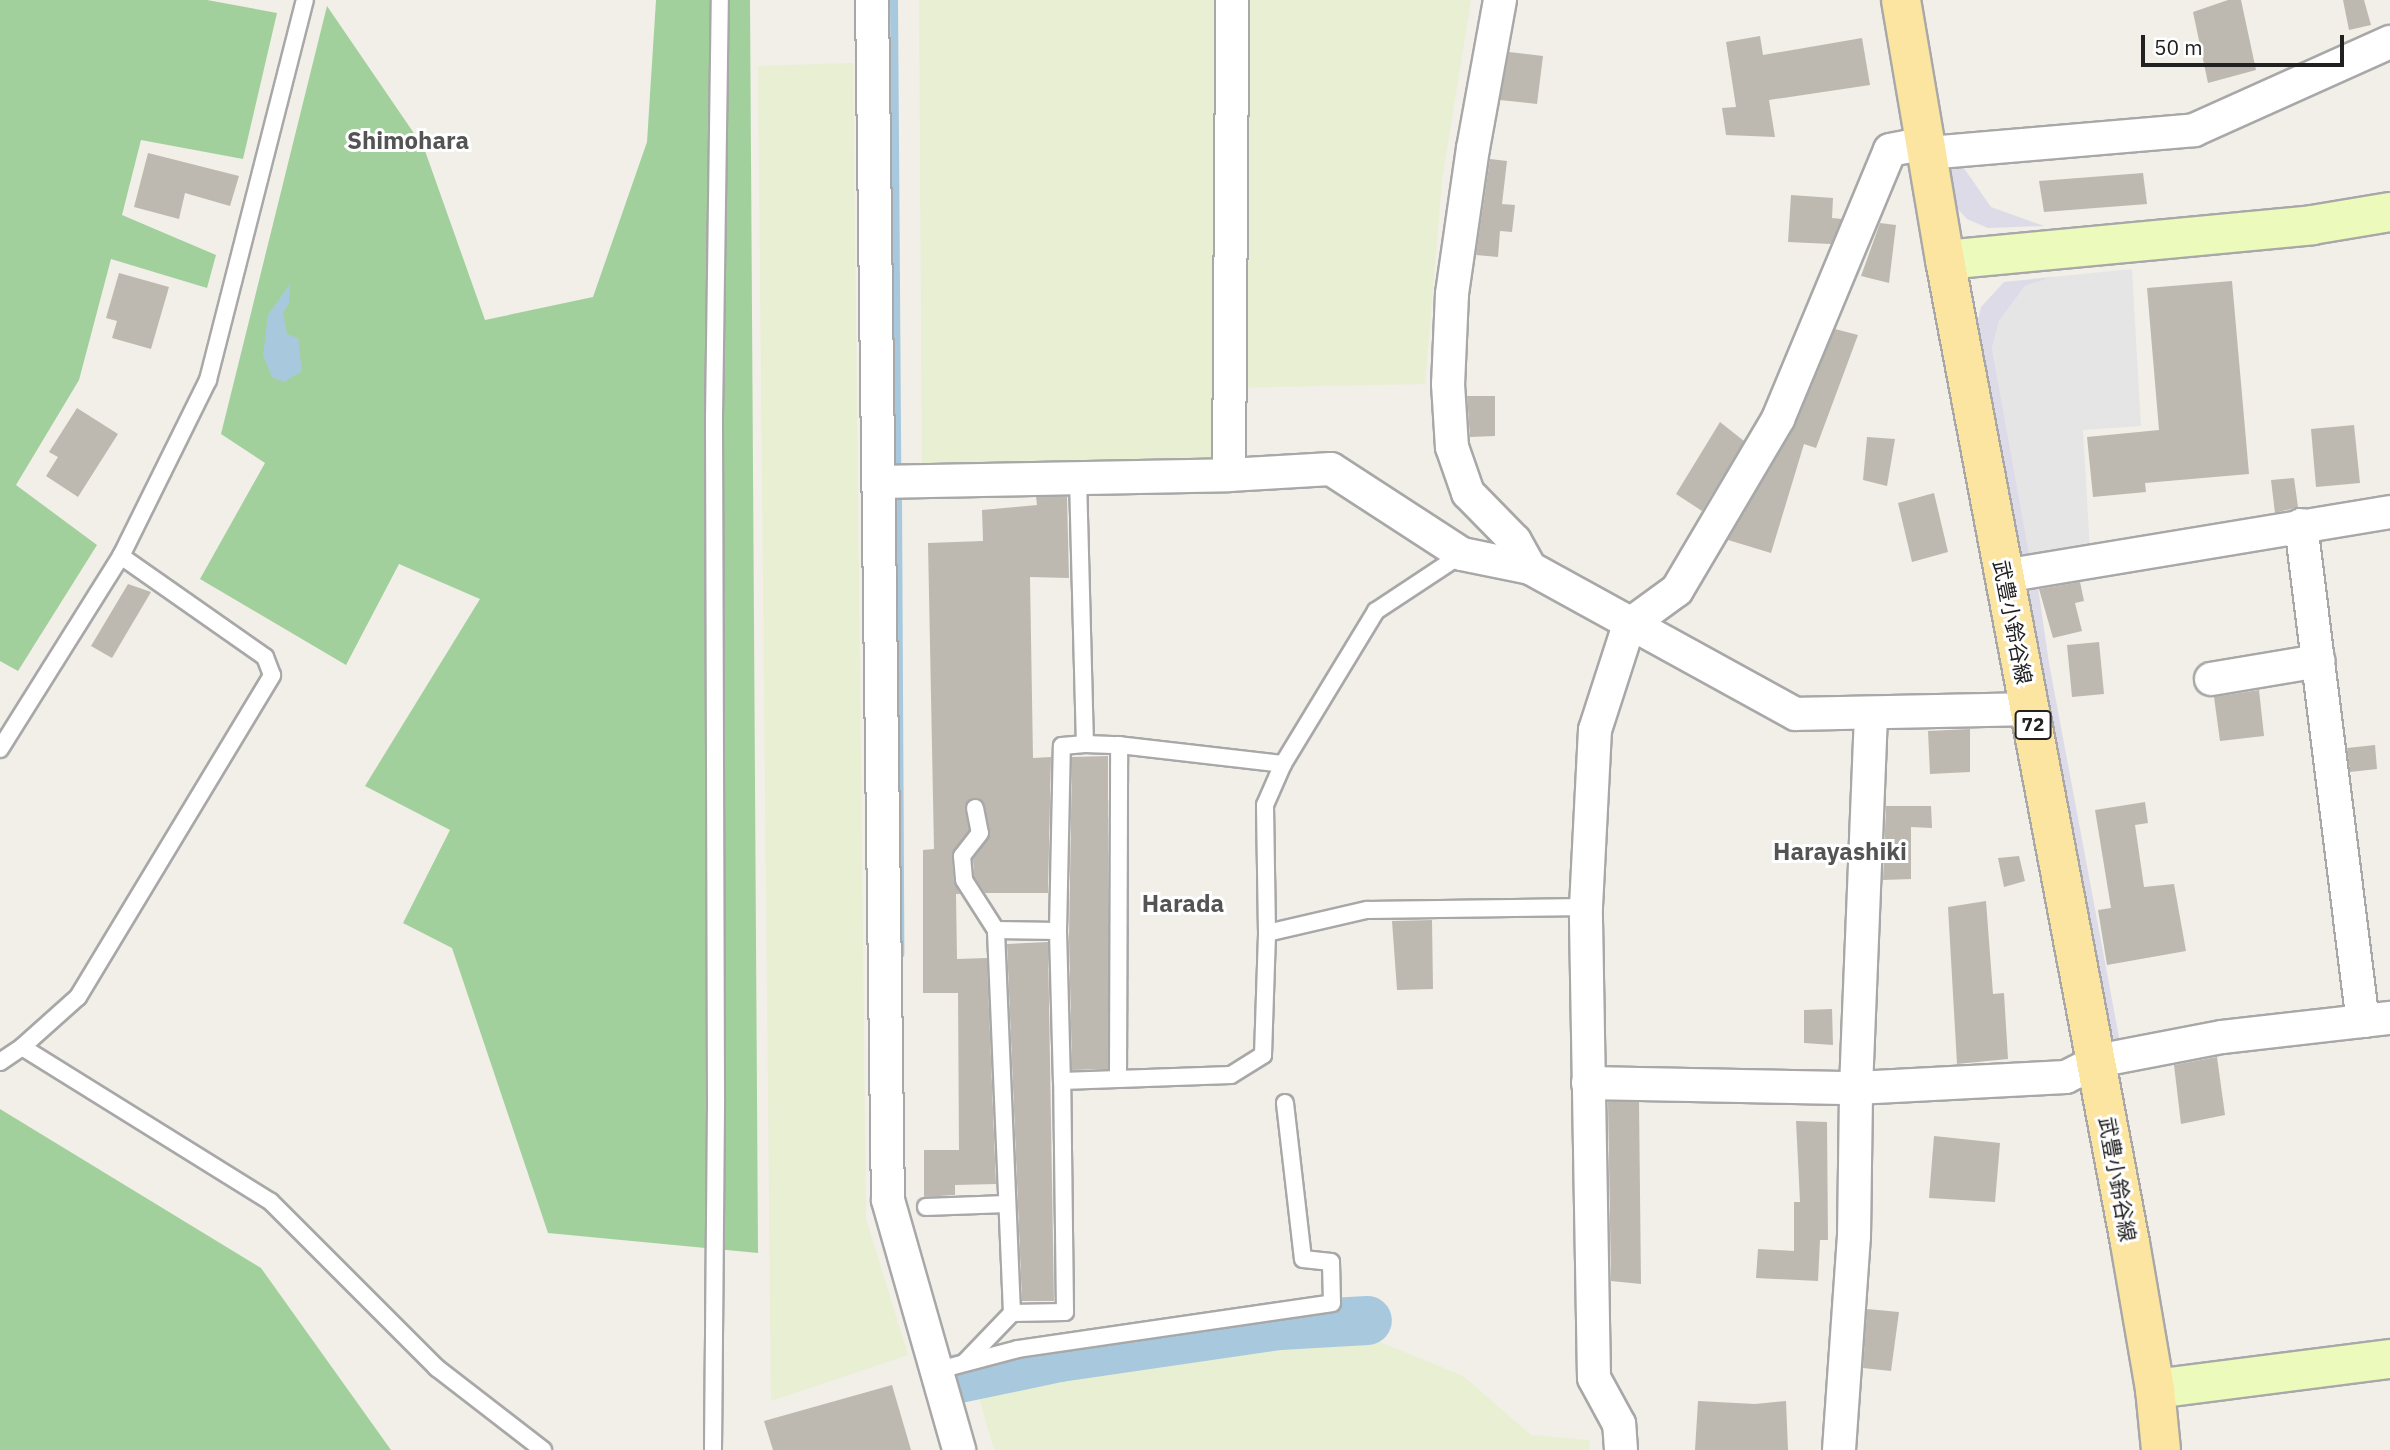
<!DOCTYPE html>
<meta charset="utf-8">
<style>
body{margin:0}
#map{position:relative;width:2390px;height:1450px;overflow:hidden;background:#f1efe7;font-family:"IBM Plex Sans","Noto Sans JP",sans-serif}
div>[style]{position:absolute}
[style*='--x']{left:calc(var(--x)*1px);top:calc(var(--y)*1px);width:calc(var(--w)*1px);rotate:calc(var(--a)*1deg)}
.farmland>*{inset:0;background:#e8efd3}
.forest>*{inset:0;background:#a2d09c}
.parking>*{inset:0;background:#e5e5e5}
.plaza>*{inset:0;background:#dddbe7}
.water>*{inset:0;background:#a8c8de}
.stream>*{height:8px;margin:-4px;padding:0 4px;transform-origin:4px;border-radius:4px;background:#a8c8de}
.river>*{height:49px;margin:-24.5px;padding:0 24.5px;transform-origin:24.5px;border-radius:24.5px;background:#a8c8de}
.building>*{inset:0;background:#beb9b0}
.roads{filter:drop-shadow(2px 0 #a8a8a8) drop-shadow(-2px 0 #a8a8a8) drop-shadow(0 2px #a8a8a8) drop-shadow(0 -2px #a8a8a8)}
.lane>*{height:16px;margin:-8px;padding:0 8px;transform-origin:8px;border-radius:8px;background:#fff}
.street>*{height:32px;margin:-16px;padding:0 16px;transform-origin:16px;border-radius:16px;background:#fff}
.secondary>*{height:38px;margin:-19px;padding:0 19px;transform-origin:19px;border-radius:19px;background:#ecfabc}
.primary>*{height:38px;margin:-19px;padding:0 19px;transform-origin:19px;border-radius:19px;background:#fce5a1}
span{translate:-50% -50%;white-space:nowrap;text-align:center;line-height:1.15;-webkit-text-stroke:6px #fff;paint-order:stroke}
.shield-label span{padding:2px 5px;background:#fff;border:2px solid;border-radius:5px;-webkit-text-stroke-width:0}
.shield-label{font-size:19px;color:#212121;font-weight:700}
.street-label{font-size:21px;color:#212121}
.quarter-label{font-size:24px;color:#545454;font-weight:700}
.scale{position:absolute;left:2141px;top:35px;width:203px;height:32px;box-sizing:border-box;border:4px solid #212121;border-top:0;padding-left:9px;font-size:21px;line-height:24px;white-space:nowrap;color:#212121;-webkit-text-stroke:5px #fff;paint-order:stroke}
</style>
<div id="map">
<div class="farmland">
<i style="clip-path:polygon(919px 0,1471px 0,1442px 180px,1425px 384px,1213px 388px,1212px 462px,922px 467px)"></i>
<i style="clip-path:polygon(853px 63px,866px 1219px,908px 1355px,771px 1401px,758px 66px)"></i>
<i style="clip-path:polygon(1365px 1336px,1463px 1376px,1531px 1435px,1589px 1440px,1590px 1450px,994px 1450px,977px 1390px,1281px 1341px)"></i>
</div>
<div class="forest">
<i style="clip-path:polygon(0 0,207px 0,277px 13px,243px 159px,141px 140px,122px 215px,216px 255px,207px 288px,111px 259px,79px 380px,16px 485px,97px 545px,18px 671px,0 661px)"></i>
<i style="clip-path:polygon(656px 0,750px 0,758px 1253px,548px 1233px,452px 948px,403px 923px,450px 830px,365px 786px,480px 599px,399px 564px,346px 665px,200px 579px,265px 463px,221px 434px,327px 6px,424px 148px,485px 320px,593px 297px,647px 142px)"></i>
<i style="clip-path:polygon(0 1109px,261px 1268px,391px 1450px,0 1450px)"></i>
</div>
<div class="parking">
<i style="clip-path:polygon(2132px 269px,2141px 426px,2083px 430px,2090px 551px,2030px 559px,1992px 348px,1999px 321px,2025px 286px,2052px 277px)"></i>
</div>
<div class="plaza">
<i style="clip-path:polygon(1959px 161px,1991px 207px,2044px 226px,1988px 228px,1967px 219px,1954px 205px,1949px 168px)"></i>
<i style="clip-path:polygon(2052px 277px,2025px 286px,1999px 321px,1992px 348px,2030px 559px,2023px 559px,2018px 554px,1978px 320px,1981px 307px,2004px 282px)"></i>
<i style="clip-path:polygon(2037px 581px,2049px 663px,2121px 1048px,2116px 1048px,2083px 922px,2026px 585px)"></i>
</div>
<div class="water">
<i style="clip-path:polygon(290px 284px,289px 303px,283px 313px,287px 334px,298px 338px,302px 371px,284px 382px,272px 377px,263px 355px,268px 315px)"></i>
</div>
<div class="stream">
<i style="--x:894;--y:0;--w:466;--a:89.6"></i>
<i style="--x:898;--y:499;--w:455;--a:89.7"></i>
</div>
<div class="river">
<i style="--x:949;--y:1380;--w:112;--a:-11.8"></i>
<i style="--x:1059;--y:1357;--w:222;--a:-8.3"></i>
<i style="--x:1279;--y:1325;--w:88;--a:-3.3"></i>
</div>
<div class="building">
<i style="clip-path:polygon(2228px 0,2241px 0,2256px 70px,2208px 83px,2193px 12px)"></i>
<i style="clip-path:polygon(2343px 0,2364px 0,2371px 25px,2349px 30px)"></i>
<i style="clip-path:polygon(1760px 36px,1763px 55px,1862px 38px,1870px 85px,1769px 100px,1775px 137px,1726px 135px,1722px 108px,1736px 107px,1726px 42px)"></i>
<i style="clip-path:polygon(1509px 52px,1543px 56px,1537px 104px,1500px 100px)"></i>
<i style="clip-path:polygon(148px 153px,239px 176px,230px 206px,185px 193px,179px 219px,134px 207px)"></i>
<i style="clip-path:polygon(1490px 159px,1507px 161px,1502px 204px,1515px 205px,1512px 232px,1500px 231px,1498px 257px,1476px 255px)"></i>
<i style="clip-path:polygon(2143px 173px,2147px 204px,2044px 212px,2039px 181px)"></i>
<i style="clip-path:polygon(1791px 195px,1833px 198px,1832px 218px,1842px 219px,1831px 244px,1788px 242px)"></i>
<i style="clip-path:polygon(1880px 223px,1896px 225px,1889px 283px,1861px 276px)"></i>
<i style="clip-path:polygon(119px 273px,169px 287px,151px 349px,112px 338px,117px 321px,106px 318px)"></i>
<i style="clip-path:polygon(2232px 281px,2249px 474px,2145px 483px,2146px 492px,2093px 497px,2087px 437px,2159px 430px,2147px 288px)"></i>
<i style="clip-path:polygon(1835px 329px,1858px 335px,1816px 448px,1804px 444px,1771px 553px,1728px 540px,1794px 428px)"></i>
<i style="clip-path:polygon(1467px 396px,1495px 396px,1495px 436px,1470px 437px)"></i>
<i style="clip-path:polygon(77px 408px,118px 434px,78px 497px,46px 476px,58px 457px,49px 452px)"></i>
<i style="clip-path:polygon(1720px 422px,1744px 441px,1702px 511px,1676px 494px)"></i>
<i style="clip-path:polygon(2354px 425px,2360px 483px,2316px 487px,2311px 429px)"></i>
<i style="clip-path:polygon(1867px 437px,1895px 439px,1887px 486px,1863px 480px)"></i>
<i style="clip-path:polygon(2294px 478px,2298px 507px,2275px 513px,2271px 480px)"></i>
<i style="clip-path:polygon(1934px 493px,1948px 552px,1912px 562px,1898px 503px)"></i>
<i style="clip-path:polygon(1036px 497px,1067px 497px,1069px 578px,1030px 577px,1033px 758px,1051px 757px,1048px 893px,985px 893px,974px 877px,973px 859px,988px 839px,990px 831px,983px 802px,978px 798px,968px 801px,965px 809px,969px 830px,952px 857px,954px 881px,960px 894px,956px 894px,957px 959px,987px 958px,996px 1184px,955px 1185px,955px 1195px,924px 1197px,924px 1150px,959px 1150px,958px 993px,923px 993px,923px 850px,934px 849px,928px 543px,983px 541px,982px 510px,1037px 505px)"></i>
<i style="clip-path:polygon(2080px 582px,2084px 601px,2075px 603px,2082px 631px,2053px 638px,2039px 589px)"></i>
<i style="clip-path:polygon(128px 584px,151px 592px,112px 658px,91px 646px)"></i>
<i style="clip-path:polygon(2099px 642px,2104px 694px,2072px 697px,2067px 645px)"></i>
<i style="clip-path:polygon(2259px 690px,2264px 736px,2220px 741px,2214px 697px)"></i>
<i style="clip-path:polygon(1970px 729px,1970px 772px,1930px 774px,1928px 731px)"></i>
<i style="clip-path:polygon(2375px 745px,2377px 769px,2350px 772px,2347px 748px)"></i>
<i style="clip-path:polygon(1108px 756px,1108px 1069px,1072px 1070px,1069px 938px,1072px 757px)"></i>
<i style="clip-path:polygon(2145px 802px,2148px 823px,2135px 825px,2144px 887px,2174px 884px,2186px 951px,2107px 965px,2098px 910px,2111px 908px,2095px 810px)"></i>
<i style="clip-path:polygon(1886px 806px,1931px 806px,1932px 828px,1911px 827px,1911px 879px,1883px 880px)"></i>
<i style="clip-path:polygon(2019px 856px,2025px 881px,2004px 887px,1998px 858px)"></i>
<i style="clip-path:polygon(1986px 901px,1993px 994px,2004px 993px,2008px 1059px,1957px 1064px,1948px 907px)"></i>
<i style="clip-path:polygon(1432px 920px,1433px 989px,1397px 990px,1392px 921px)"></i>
<i style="clip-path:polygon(1048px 942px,1054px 1301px,1022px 1301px,1007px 944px)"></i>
<i style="clip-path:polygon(1832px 1009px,1833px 1045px,1804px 1043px,1804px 1010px)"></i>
<i style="clip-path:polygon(2217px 1057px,2225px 1115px,2181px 1124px,2174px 1065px)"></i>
<i style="clip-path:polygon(1608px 1102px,1639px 1102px,1641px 1284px,1611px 1281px)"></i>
<i style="clip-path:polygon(1796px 1121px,1827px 1122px,1828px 1240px,1820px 1240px,1818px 1281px,1756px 1278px,1758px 1249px,1794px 1251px,1794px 1202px,1800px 1202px)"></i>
<i style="clip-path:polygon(1934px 1136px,2000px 1143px,1995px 1202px,1929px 1198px)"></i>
<i style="clip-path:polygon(1867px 1309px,1899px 1312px,1891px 1371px,1863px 1368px)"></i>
<i style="clip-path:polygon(892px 1385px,911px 1450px,773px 1450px,764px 1421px)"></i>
<i style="clip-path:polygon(1698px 1401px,1755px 1404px,1786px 1401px,1788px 1450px,1695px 1450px)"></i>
</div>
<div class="roads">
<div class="lane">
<i style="--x:1078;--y:478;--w:266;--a:88.5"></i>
<i style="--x:1085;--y:744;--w:34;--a:2"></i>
<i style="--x:1119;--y:745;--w:165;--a:6.6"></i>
<i style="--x:1283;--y:764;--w:179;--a:-58.7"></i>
<i style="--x:1376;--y:611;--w:103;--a:-33.5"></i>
<i style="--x:0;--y:749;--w:228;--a:-57.9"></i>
<i style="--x:121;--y:556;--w:196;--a:-63.7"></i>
<i style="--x:208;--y:380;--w:392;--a:-75.7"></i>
<i style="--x:975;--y:808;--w:25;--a:79"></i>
<i style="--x:980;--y:833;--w:29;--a:128"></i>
<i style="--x:962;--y:856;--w:24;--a:85"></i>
<i style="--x:964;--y:880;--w:59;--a:57.4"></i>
<i style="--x:1058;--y:931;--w:185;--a:-88.8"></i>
<i style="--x:1062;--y:746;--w:23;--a:-5"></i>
<i style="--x:1267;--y:933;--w:103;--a:-13"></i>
<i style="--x:1367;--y:910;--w:219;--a:-0.8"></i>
<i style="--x:22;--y:1047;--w:293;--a:31.9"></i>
<i style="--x:271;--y:1202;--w:235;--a:45"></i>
<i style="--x:437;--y:1368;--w:134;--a:37.7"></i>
<i style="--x:0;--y:1062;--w:27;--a:-34"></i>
<i style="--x:22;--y:1047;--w:75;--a:-41.8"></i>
<i style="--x:78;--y:997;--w:376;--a:-58.9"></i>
<i style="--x:272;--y:675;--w:19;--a:-111"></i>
<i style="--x:265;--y:657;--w:176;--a:-145"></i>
<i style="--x:1118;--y:1079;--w:334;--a:-89.8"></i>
<i style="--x:926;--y:1207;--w:80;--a:-2.1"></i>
<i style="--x:1012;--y:1313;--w:383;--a:-92.4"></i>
<i style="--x:996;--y:930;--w:62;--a:0.9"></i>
<i style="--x:1058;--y:931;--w:150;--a:88.5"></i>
<i style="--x:965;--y:1362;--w:68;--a:-46.2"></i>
<i style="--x:1012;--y:1313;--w:53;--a:-1.1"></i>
<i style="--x:1065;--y:1312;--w:231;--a:-90.7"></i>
<i style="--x:1062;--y:1081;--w:169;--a:-2"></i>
<i style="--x:1231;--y:1075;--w:38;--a:-32"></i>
<i style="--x:1263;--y:1055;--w:122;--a:-88.1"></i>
<i style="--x:1267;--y:933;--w:128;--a:-90.9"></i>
<i style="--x:1265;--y:805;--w:45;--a:-66.3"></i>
<i style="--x:935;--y:1371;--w:86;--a:-14.8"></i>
<i style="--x:1018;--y:1349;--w:317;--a:-8.3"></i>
<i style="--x:1332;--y:1303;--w:41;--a:-91.4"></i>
<i style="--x:1331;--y:1262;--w:28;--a:-174"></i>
<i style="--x:1303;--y:1259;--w:157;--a:-96.6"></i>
<i style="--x:713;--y:1450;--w:352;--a:-89.5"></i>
<i style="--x:716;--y:1098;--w:681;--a:-90.17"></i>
<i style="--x:714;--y:417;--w:417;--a:-89.2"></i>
</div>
<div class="street">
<i style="--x:872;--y:0;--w:1200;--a:89.24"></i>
<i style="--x:888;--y:1200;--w:260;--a:74.1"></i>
<i style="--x:1500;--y:0;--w:150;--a:100.3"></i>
<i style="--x:1473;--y:148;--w:148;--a:98.2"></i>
<i style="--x:1452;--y:294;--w:90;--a:92.5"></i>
<i style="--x:1448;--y:384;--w:63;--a:86.4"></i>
<i style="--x:1452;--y:447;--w:49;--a:70.8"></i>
<i style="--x:1468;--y:493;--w:67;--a:45.6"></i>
<i style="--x:1515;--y:541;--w:31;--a:61"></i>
<i style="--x:1928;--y:153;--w:267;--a:-4.9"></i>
<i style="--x:2194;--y:130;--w:215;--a:-24.2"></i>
<i style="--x:1229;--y:475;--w:475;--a:-89.6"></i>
<i style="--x:878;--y:482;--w:351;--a:-1.1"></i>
<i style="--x:1229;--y:475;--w:102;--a:-3.4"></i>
<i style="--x:1331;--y:469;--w:156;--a:33"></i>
<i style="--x:1462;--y:554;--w:69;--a:11.6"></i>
<i style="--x:1530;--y:568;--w:303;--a:28.8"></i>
<i style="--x:1796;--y:714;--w:234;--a:-1.2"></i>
<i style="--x:2301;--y:525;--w:500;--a:82.9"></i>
<i style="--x:2004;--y:576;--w:391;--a:-9.4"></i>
<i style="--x:2211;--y:679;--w:109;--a:-9.5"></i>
<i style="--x:1588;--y:1083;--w:268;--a:1.1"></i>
<i style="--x:1856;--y:1088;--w:210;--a:-3"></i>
<i style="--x:2066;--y:1077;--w:35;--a:-27"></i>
<i style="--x:2097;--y:1061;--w:127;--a:-10.9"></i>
<i style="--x:2222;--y:1037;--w:169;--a:-6.5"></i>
<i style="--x:1621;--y:1450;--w:26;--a:-94"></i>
<i style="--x:1619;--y:1424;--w:52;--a:-118.5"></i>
<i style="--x:1594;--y:1378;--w:471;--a:-91"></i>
<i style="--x:1586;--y:907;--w:177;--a:-87.1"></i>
<i style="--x:1595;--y:730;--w:110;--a:-72.1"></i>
<i style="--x:1629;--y:625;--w:59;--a:-36.1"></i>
<i style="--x:1677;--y:590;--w:199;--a:-59.4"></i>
<i style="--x:1778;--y:419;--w:291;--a:-67.4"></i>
<i style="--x:1890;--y:150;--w:38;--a:-11"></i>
<i style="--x:1839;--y:1450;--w:214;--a:-86"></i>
<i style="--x:1854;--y:1237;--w:149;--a:-89.2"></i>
<i style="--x:1856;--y:1088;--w:374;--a:-87.7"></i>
</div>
<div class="secondary">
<i style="--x:1945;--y:260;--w:369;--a:-5.4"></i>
<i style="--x:2312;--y:225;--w:79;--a:-9.5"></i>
<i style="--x:2155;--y:1389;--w:237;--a:-7.3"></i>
</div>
<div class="primary">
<i style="--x:1901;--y:0;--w:264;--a:80.4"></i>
<i style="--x:1945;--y:260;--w:1000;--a:79.34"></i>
<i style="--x:2130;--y:1243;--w:148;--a:80.3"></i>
<i style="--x:2155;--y:1389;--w:61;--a:84.4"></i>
</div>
</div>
<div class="shield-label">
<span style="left:2033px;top:725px">72</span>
</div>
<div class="street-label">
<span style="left:2013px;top:622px;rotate:79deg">武豊小鈴谷線</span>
<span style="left:2118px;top:1179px;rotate:80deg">武豊小鈴谷線</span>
</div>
<div class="quarter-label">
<span style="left:408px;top:141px">Shimohara</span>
<span style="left:1840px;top:852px">Harayashiki</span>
<span style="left:1183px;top:904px">Harada</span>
</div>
<div class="scale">50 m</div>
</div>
